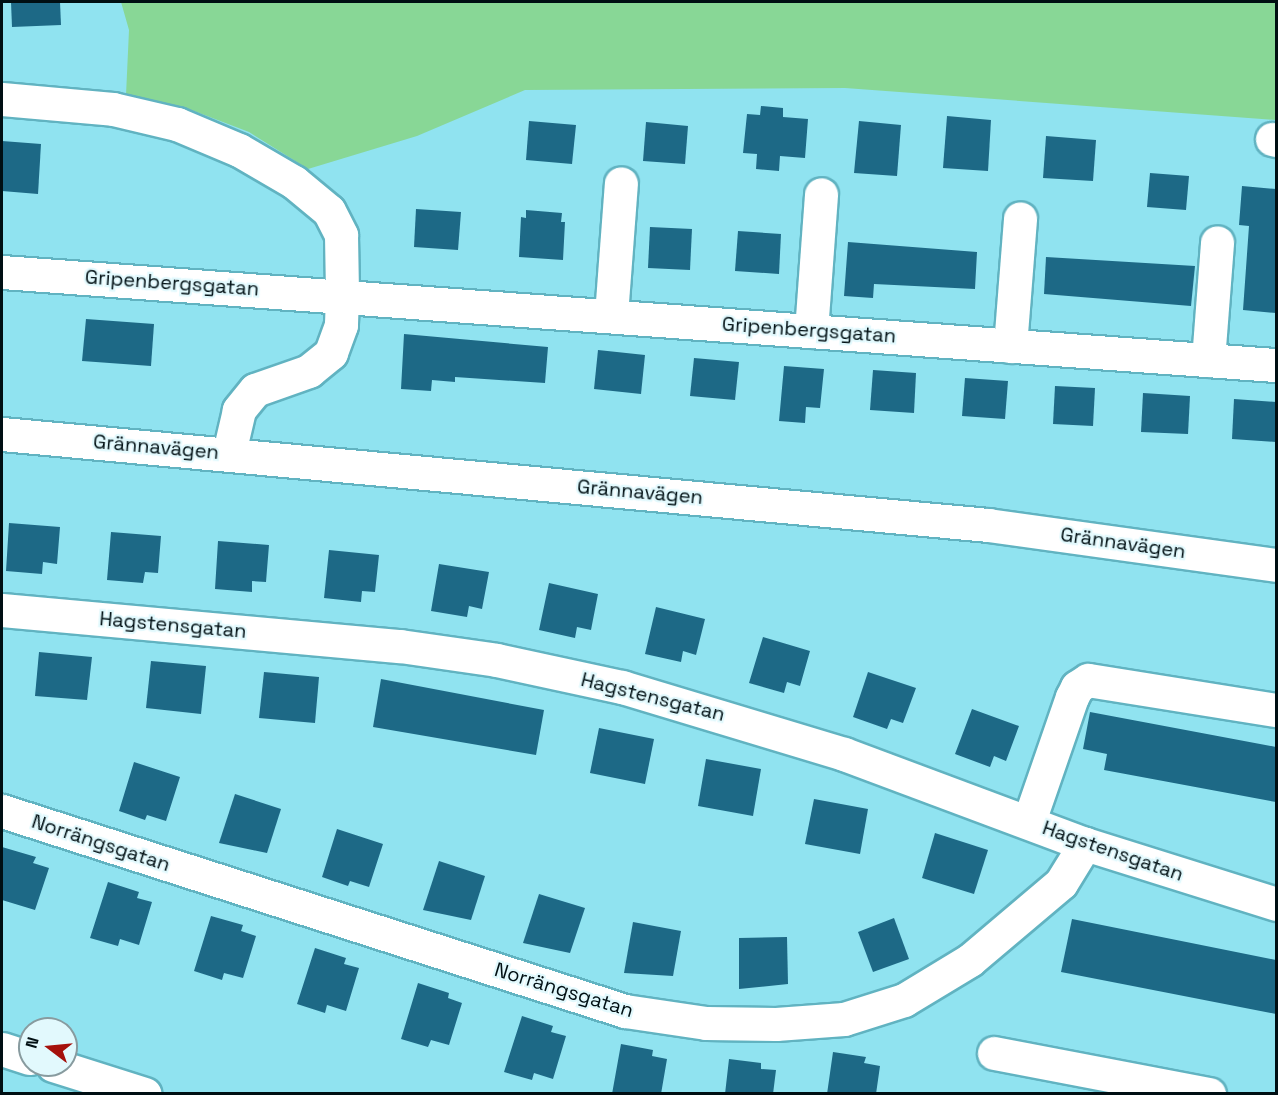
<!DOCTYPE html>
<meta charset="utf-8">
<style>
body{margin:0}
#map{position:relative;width:1278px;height:1095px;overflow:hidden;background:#90e3f0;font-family:"Space Grotesk",sans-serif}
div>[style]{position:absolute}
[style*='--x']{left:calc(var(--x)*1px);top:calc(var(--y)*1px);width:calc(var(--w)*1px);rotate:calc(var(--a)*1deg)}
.green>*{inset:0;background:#88d796}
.building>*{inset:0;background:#1d6986}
.roads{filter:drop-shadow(2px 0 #61b3c1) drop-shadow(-2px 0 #61b3c1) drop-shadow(0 2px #61b3c1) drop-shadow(0 -2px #61b3c1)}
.minor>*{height:33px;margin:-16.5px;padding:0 16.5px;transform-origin:16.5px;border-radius:16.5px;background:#fff}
.secondary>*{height:33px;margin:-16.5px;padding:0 16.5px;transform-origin:16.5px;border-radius:16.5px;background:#fff}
.motorway>*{height:33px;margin:-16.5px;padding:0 16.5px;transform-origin:16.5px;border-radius:16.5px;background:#fff}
span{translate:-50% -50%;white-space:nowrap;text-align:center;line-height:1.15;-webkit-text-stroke:4.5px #e2f9fd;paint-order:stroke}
.street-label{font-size:20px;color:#000f13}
.frame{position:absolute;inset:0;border:3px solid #000f13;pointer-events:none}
.north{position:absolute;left:18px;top:1017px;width:60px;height:60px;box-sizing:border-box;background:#e2f9fd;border:2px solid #889b9f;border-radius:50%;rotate:286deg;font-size:16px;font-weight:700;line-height:24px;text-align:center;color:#000f13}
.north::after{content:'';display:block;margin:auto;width:21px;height:27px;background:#a5110c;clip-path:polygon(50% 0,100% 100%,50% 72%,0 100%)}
</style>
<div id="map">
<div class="green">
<i style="clip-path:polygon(121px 2px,1276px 2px,1276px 120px,845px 88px,525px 90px,417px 136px,308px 169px,249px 132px,194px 111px,126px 95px,129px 30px)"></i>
</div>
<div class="building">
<i style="clip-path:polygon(11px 2px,60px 2px,61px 25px,12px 27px)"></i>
<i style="clip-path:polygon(761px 106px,783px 108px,783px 117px,808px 119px,805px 158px,780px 156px,779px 171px,756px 169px,757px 154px,743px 153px,747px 114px,760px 115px)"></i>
<i style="clip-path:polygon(947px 116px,991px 120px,988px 171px,943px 168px)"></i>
<i style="clip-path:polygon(529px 121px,576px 125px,572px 164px,526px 160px)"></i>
<i style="clip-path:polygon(859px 121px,901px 125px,897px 176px,854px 173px)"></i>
<i style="clip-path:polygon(646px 122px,688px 126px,685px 164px,643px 161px)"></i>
<i style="clip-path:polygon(1046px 136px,1096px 140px,1093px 181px,1043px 178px)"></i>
<i style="clip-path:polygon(2px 141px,41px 144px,38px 194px,2px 191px)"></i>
<i style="clip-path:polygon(1150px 173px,1189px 176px,1186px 210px,1147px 207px)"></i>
<i style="clip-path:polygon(1242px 186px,1276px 189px,1276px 313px,1243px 310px,1249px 226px,1239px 225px)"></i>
<i style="clip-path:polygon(416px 209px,461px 212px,458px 250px,414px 247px)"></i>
<i style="clip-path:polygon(526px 210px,562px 213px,561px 222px,565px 222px,563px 260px,519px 257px,521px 217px,526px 218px)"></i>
<i style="clip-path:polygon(650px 227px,692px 229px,690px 270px,648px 268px)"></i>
<i style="clip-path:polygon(738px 231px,781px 234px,779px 274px,735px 271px)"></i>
<i style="clip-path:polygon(848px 242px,977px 252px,975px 289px,874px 284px,873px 298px,844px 296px)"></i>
<i style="clip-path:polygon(1046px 257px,1195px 266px,1191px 306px,1044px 294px)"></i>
<i style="clip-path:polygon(86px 319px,154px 324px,151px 366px,82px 361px)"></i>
<i style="clip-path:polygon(404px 334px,548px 347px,545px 383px,455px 377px,455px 382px,432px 380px,431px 391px,401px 389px)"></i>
<i style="clip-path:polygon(598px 350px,645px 355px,641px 394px,594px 389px)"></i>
<i style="clip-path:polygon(694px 358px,739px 362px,735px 400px,690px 396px)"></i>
<i style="clip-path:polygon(784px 366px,824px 369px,820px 408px,806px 407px,805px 423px,779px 421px)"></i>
<i style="clip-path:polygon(873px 370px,916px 373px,914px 413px,870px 410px)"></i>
<i style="clip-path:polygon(965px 378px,1008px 381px,1005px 419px,962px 416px)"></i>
<i style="clip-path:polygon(1055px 386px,1095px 388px,1093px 426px,1053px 424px)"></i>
<i style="clip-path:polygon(1143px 393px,1190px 396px,1188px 434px,1141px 432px)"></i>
<i style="clip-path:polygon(1234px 399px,1276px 402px,1276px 442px,1232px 439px)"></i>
<i style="clip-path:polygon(9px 523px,60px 527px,57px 564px,43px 562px,42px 574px,6px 571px)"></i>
<i style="clip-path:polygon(111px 532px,161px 536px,158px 573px,145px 572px,143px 583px,107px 580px)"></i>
<i style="clip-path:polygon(218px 541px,269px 545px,266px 582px,252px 581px,252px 592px,215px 589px)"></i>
<i style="clip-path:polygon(329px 550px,379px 555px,375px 592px,362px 591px,361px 602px,324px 598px)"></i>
<i style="clip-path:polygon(439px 564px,489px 572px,482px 609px,469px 606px,467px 617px,431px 611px)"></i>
<i style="clip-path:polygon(549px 583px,598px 594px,591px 630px,577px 627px,575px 638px,539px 630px)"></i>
<i style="clip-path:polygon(656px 607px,705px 619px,696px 655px,683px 651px,681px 662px,645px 654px)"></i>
<i style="clip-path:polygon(763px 637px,810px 651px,800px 686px,787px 682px,784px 693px,749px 683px)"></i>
<i style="clip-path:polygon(39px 652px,92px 657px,87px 700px,35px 696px)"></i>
<i style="clip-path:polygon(151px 661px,206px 666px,201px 714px,146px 708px)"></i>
<i style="clip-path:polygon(264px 672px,319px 677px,315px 723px,259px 718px)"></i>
<i style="clip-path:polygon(868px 672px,916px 688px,903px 723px,891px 719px,887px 729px,853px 717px)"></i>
<i style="clip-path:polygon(381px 679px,544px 710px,536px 755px,373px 727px)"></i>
<i style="clip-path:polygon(972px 709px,1019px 726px,1006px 761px,994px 756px,990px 767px,955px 754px)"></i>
<i style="clip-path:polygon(1090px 712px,1276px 747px,1276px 802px,1104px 770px,1107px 754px,1083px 749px)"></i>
<i style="clip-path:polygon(599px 728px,654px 739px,645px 784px,590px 773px)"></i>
<i style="clip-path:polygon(706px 759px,761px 769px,753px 816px,698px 806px)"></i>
<i style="clip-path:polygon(134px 762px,180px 777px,166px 821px,147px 815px,145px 820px,119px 811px)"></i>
<i style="clip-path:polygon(235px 794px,281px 809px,267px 853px,219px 843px)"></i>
<i style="clip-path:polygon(814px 799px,868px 809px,860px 854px,805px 844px)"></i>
<i style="clip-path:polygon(337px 829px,383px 844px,369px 887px,350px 881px,348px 886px,322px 877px)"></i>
<i style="clip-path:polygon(935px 833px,988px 850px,974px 894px,922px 878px)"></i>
<i style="clip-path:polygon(2px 847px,36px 857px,33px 863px,49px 868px,35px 910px,2px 900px)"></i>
<i style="clip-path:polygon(439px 861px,485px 876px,471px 920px,423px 910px)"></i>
<i style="clip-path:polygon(108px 882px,139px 892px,137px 898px,152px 902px,139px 945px,120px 939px,118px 946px,90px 938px)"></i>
<i style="clip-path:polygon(539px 894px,585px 908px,570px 953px,523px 943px)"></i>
<i style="clip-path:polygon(211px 916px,243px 925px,241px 931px,256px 936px,243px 978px,224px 973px,222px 980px,194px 971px)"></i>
<i style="clip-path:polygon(894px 918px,909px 959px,873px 972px,858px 932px)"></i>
<i style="clip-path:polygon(1072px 919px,1276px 960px,1276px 1014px,1061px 972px)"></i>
<i style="clip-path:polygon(633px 922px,681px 931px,673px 976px,624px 973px)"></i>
<i style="clip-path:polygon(787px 937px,788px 984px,739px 989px,739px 938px)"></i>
<i style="clip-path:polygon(315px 948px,346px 958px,344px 964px,359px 968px,346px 1011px,327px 1005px,325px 1013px,297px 1004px)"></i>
<i style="clip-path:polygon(418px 983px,449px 993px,448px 998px,462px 1003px,449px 1045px,431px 1040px,428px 1047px,401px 1039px)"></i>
<i style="clip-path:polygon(522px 1016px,553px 1026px,551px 1032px,566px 1036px,553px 1079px,534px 1073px,532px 1080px,504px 1072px)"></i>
<i style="clip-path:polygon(621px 1044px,653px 1050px,652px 1056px,667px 1059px,661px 1094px,612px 1094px)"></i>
<i style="clip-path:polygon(833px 1052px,866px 1057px,864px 1063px,880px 1066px,876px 1094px,827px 1094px)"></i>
<i style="clip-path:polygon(729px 1059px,761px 1063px,761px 1069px,776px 1070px,773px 1094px,725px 1094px)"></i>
</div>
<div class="roads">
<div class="minor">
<i style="--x:2;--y:99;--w:111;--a:5.1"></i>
<i style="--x:113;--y:109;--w:66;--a:13.2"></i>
<i style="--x:177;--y:124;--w:67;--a:22.8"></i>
<i style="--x:239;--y:150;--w:64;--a:30.2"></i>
<i style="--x:294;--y:182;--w:45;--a:39.6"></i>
<i style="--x:329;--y:211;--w:27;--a:63"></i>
<i style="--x:341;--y:235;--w:60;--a:89"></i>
<i style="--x:342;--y:295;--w:30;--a:92"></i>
<i style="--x:341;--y:325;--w:30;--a:110"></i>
<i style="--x:331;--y:353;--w:28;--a:141"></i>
<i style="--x:309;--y:371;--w:57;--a:160.6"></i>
<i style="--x:255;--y:390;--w:26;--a:129"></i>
<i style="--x:239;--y:410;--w:44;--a:103.1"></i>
<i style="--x:1272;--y:139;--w:4;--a:14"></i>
<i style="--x:2;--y:272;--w:1277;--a:4.18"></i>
<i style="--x:611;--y:315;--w:132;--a:-85.7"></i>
<i style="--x:811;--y:331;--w:137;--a:-85.8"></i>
<i style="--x:1010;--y:346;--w:128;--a:-85.5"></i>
<i style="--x:1208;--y:360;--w:118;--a:-85.6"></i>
<i style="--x:2;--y:610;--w:400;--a:5.2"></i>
<i style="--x:400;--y:646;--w:98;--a:8.2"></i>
<i style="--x:497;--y:660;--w:128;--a:12.2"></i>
<i style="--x:622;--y:687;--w:232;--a:16.8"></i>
<i style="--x:844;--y:754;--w:257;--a:20.5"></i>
<i style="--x:1085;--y:844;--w:200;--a:17.4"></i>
<i style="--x:2;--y:811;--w:654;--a:17.8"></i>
<i style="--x:625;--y:1011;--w:82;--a:8.4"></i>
<i style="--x:706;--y:1023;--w:70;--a:0.8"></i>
<i style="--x:776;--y:1024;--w:68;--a:-4.2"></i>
<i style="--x:844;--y:1019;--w:63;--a:-17.6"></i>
<i style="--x:904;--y:1000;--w:77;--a:-31.2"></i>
<i style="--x:970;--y:960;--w:119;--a:-40.2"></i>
<i style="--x:1061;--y:883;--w:46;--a:-58.4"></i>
<i style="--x:1029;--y:821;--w:131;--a:-70.9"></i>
<i style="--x:1072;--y:697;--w:11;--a:-63"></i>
<i style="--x:1077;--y:687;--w:13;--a:-32"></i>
<i style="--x:1088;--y:680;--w:190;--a:9.1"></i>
<i style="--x:994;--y:1053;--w:219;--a:10.8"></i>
</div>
<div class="secondary">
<i style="--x:2;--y:434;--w:990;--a:5.27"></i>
<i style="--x:988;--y:525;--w:291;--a:7.9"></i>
</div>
<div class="motorway">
<i style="--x:2;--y:1049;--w:29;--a:18"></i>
<i style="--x:53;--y:1065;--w:96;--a:17.5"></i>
</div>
</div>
<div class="street-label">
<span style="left:172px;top:283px;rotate:4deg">Gripenbergsgatan</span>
<span style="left:809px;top:330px;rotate:4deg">Gripenbergsgatan</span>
<span style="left:156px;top:447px;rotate:5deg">Grännavägen</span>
<span style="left:640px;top:492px;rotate:5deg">Grännavägen</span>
<span style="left:1123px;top:543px;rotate:8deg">Grännavägen</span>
<span style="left:173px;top:625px;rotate:5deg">Hagstensgatan</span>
<span style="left:653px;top:697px;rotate:14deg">Hagstensgatan</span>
<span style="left:101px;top:843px;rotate:18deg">Norrängsgatan</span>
<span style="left:1113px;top:851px;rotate:19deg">Hagstensgatan</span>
<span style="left:564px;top:990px;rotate:17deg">Norrängsgatan</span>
</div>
<div class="frame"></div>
<div class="north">N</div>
</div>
